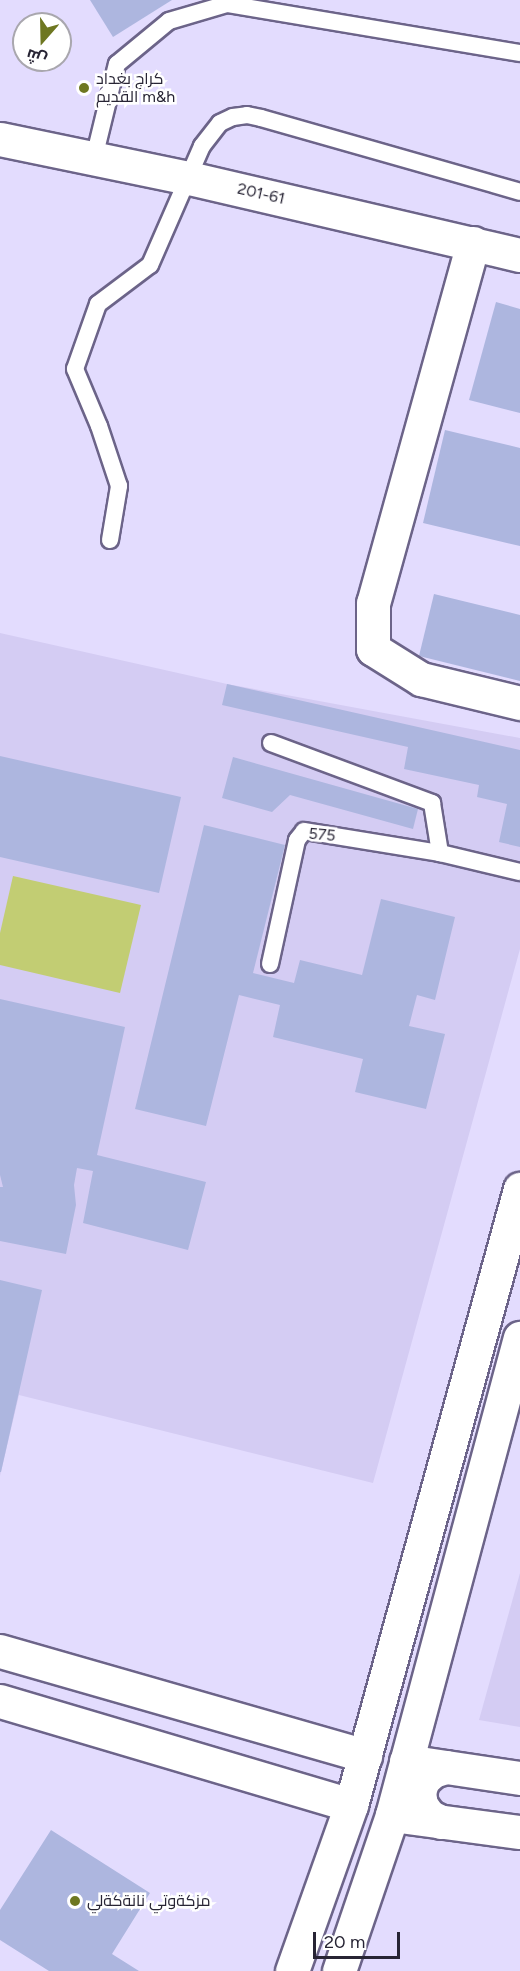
<!DOCTYPE html>
<meta charset="utf-8">
<style>
body{margin:0}
#map{position:relative;width:520px;height:1971px;overflow:hidden;background:#e3dcfe;font-family:Figtree,Cairo,sans-serif}
div>[style]{position:absolute}
[style*='--x']{left:calc(var(--x)*1px);top:calc(var(--y)*1px);width:calc(var(--w)*1px);rotate:calc(var(--a)*1deg)}
.built>*{inset:0;background:#d4ccf3}
.green>*{inset:0;background:#c2cd73}
.building>*{inset:0;background:#adb6df}
.roads{filter:drop-shadow(2px 0 #6c6489) drop-shadow(-2px 0 #6c6489) drop-shadow(0 2px #6c6489) drop-shadow(0 -2px #6c6489)}
.service>*{height:16px;margin:-8px;padding:0 8px;transform-origin:8px;border-radius:8px;background:#fff}
.minor>*{height:33px;margin:-16.5px;padding:0 16.5px;transform-origin:16.5px;border-radius:16.5px;background:#fff}
.tertiary>*{height:33px;margin:-16.5px;padding:0 16.5px;transform-origin:16.5px;border-radius:16.5px;background:#fff}
.primary>*{height:33px;margin:-16.5px;padding:0 16.5px;transform-origin:16.5px;border-radius:16.5px;background:#fff}
.dots>*{width:16px;height:16px;translate:-50% -50%;box-sizing:border-box;border:3px solid #fff;border-radius:50%}
span{translate:-50% -50%;white-space:nowrap;text-align:center;line-height:1.15;-webkit-text-stroke:5px #fff;paint-order:stroke}
.poi-label{font-size:16px;color:#272434}
.left{translate:0 -50%;text-align:left}
.street-label{font-size:16px;color:#272434}
.north{position:absolute;left:12px;top:12px;width:60px;height:60px;box-sizing:border-box;background:#fff;border:2px solid #a9a7ae;border-radius:50%;rotate:200deg;font-size:16px;font-weight:700;line-height:24px;text-align:center;color:#272434}
.north::after{content:'';display:block;margin:auto;width:21px;height:27px;background:#6e7721;clip-path:polygon(50% 0,100% 100%,50% 72%,0 100%)}
.scale{position:absolute;left:313px;top:1932px;width:87px;height:27px;box-sizing:border-box;border:3px solid #272434;border-top:0;padding-left:8px;font-size:18px;line-height:21px;white-space:nowrap;color:#272434;-webkit-text-stroke:4px #fff;paint-order:stroke}
</style>
<div id="map">
<div class="built">
<i style="clip-path:polygon(0 633px,227px 684px,520px 738px,520px 949px,373px 1483px,19px 1395px,0 1476px)"></i>
<i style="clip-path:polygon(520px 1573px,520px 1727px,479px 1720px)"></i>
</div>
<div class="green">
<i style="clip-path:polygon(13px 876px,141px 905px,120px 993px,0 965px,0 933px)"></i>
</div>
<div class="building">
<i style="clip-path:polygon(90px 0,172px 0,113px 37px)"></i>
<i style="clip-path:polygon(496px 302px,520px 309px,520px 413px,469px 400px)"></i>
<i style="clip-path:polygon(445px 430px,520px 448px,520px 546px,423px 523px)"></i>
<i style="clip-path:polygon(434px 594px,520px 615px,520px 681px,419px 656px)"></i>
<i style="clip-path:polygon(227px 684px,520px 750px,520px 847px,499px 842px,507px 804px,477px 797px,479px 785px,404px 769px,408px 747px,222px 705px)"></i>
<i style="clip-path:polygon(0 756px,181px 797px,159px 893px,0 857px)"></i>
<i style="clip-path:polygon(233px 757px,418px 809px,413px 829px,290px 795px,272px 812px,222px 798px)"></i>
<i style="clip-path:polygon(204px 825px,285px 845px,253px 973px,294px 983px,300px 960px,362px 975px,381px 899px,455px 917px,435px 1000px,417px 995px,409px 1026px,445px 1034px,426px 1109px,355px 1092px,363px 1059px,273px 1037px,280px 1005px,239px 995px,206px 1126px,135px 1109px)"></i>
<i style="clip-path:polygon(0 999px,125px 1027px,97px 1155px,206px 1182px,188px 1250px,83px 1223px,93px 1171px,77px 1168px,74px 1185px,76px 1205px,66px 1254px,0 1241px,0 1187px,3px 1187px,0 1175px)"></i>
<i style="clip-path:polygon(0 1280px,42px 1290px,1px 1472px,0 1472px)"></i>
<i style="clip-path:polygon(51px 1830px,150px 1893px,112px 1954px,139px 1971px,49px 1971px,0 1940px,0 1910px)"></i>
</div>
<div class="roads">
<div class="service">
<i style="--x:94;--y:158;--w:97;--a:-76.3"></i>
<i style="--x:117;--y:64;--w:67;--a:-39.6"></i>
<i style="--x:169;--y:21;--w:60;--a:-16.3"></i>
<i style="--x:227;--y:4;--w:297;--a:9.5"></i>
<i style="--x:110;--y:540;--w:55;--a:-80.5"></i>
<i style="--x:119;--y:486;--w:63;--a:-108.4"></i>
<i style="--x:99;--y:426;--w:62;--a:-112.8"></i>
<i style="--x:75;--y:369;--w:69;--a:-70.5"></i>
<i style="--x:98;--y:304;--w:65;--a:-36.9"></i>
<i style="--x:150;--y:265;--w:130;--a:-66.4"></i>
<i style="--x:202;--y:146;--w:29;--a:-52"></i>
<i style="--x:220;--y:123;--w:14;--a:-25"></i>
<i style="--x:233;--y:117;--w:14;--a:-8"></i>
<i style="--x:247;--y:115;--w:14;--a:12"></i>
<i style="--x:261;--y:118;--w:269;--a:15.9"></i>
<i style="--x:271;--y:743;--w:172;--a:20.4"></i>
<i style="--x:432;--y:803;--w:51;--a:80.9"></i>
<i style="--x:440;--y:853;--w:82;--a:13.4"></i>
<i style="--x:270;--y:964;--w:127;--a:-77.7"></i>
<i style="--x:297;--y:840;--w:11;--a:-52"></i>
<i style="--x:304;--y:831;--w:138;--a:9.2"></i>
</div>
<div class="minor">
<i style="--x:0;--y:139;--w:193;--a:11.7"></i>
<i style="--x:189;--y:178;--w:340;--a:13.1"></i>
<i style="--x:473;--y:243;--w:374;--a:105.5"></i>
<i style="--x:373;--y:603;--w:46;--a:90"></i>
<i style="--x:373;--y:649;--w:57;--a:32"></i>
<i style="--x:421;--y:679;--w:102;--a:13.6"></i>
</div>
<div class="tertiary">
<i style="--x:292;--y:1971;--w:176;--a:-70.4"></i>
<i style="--x:351;--y:1805;--w:639;--a:-74.66"></i>
<i style="--x:339;--y:1971;--w:165;--a:-71.2"></i>
<i style="--x:392;--y:1815;--w:494;--a:-75"></i>
</div>
<div class="primary">
<i style="--x:0;--y:1651;--w:380;--a:16"></i>
<i style="--x:0;--y:1701;--w:366;--a:16.5"></i>
<i style="--x:406;--y:1761;--w:115;--a:8.5"></i>
<i style="--x:392;--y:1815;--w:129;--a:7.6"></i>
<i style="--x:441;--y:1822;--w:13;--a:-153"></i>
<i style="--x:429;--y:1816;--w:14;--a:-126"></i>
<i style="--x:421;--y:1805;--w:13;--a:-99"></i>
<i style="--x:419;--y:1792;--w:13;--a:-72"></i>
<i style="--x:423;--y:1780;--w:13;--a:-42"></i>
<i style="--x:433;--y:1771;--w:13;--a:-18"></i>
</div>
</div>
<div class="dots">
<i style="left:84px;top:88px;background:#6e7721"></i>
<i style="left:75px;top:1901px;background:#6e7721"></i>
</div>
<div class="poi-label">
<span class="left" style="left:96px;top:88px">كراج بغداد<br>القديم m&amp;h</span>
<span class="left" style="left:87px;top:1901px">مزكةوتي نانةكةلي</span>
</div>
<div class="street-label">
<span style="left:261px;top:194px;rotate:13deg">201-61</span>
<span style="left:322px;top:835px;rotate:5deg">575</span>
</div>
<div class="north">ش</div>
<div class="scale">20 m</div>
</div>
